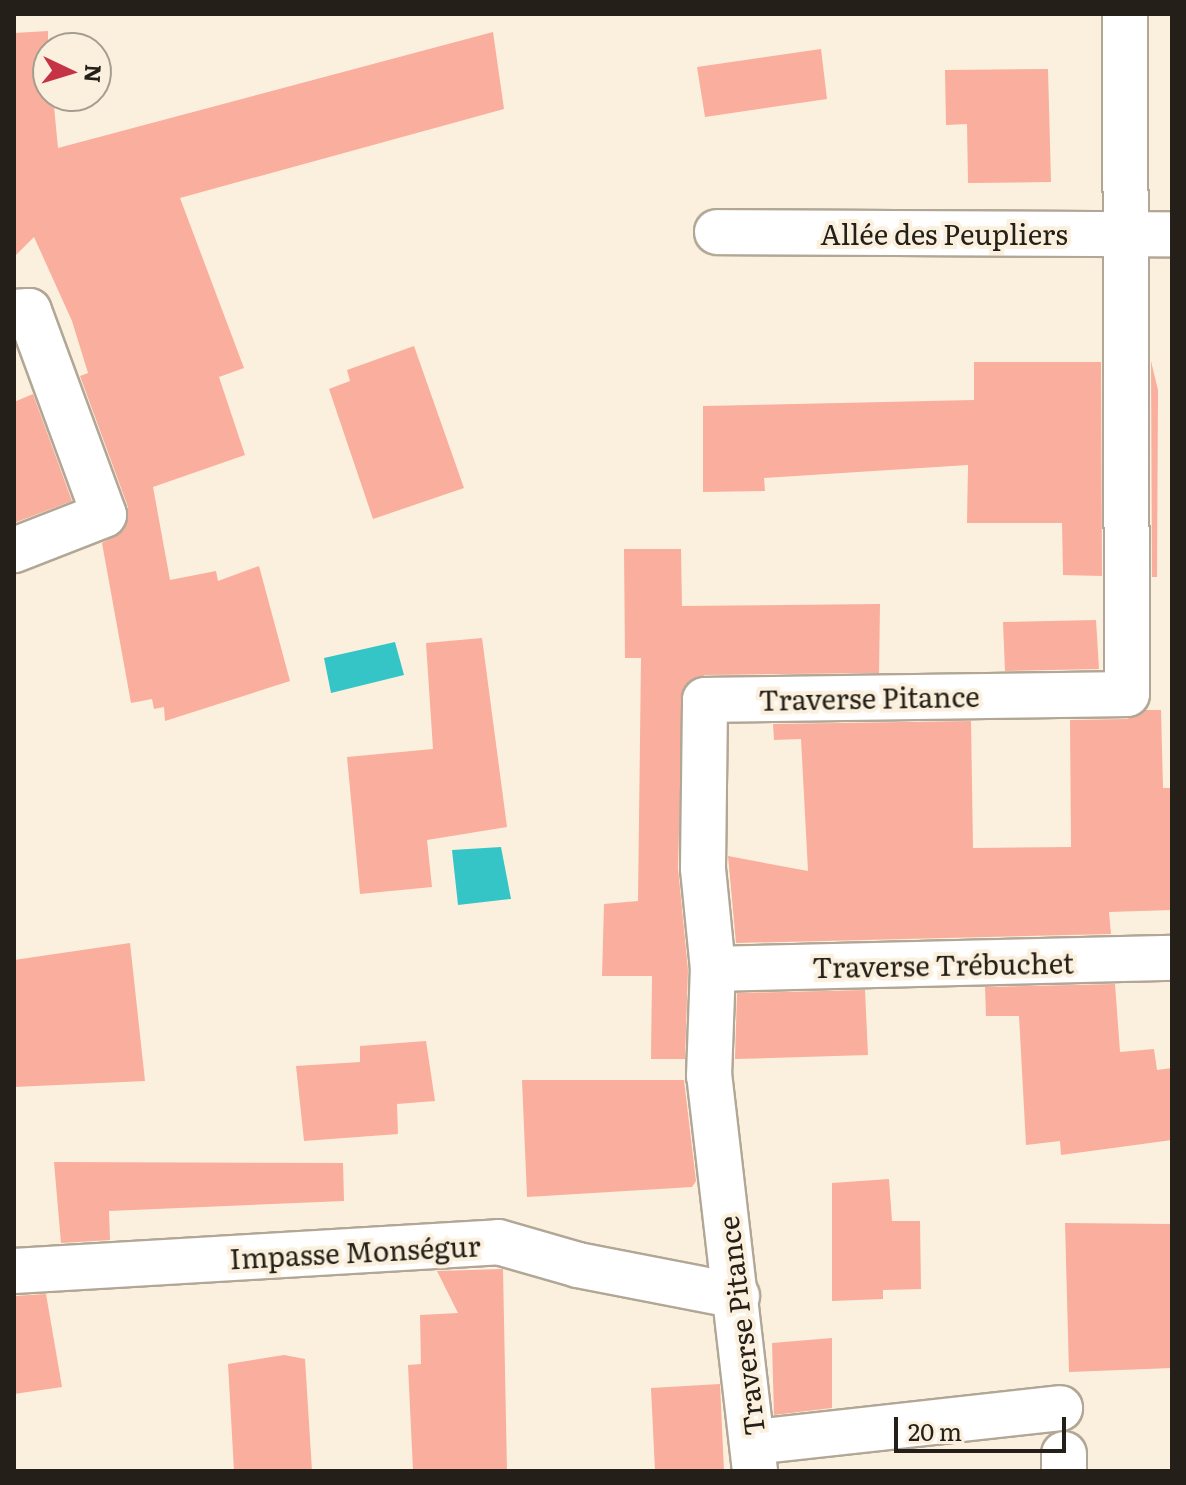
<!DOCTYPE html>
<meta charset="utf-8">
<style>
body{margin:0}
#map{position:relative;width:1186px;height:1485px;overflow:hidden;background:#fbf0dd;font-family:Literata,serif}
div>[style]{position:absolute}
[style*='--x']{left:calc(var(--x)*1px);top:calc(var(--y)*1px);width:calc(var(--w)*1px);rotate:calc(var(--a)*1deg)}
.water>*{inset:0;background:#36c5c6}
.building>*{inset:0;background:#faae9d}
.roads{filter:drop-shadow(2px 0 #b2a796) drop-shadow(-2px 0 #b2a796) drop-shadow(0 2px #b2a796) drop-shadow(0 -2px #b2a796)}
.street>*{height:44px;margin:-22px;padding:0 22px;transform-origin:22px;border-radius:22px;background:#fff}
span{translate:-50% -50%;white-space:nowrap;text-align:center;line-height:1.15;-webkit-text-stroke:8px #fbf0dd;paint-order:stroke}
.street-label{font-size:28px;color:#242019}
.frame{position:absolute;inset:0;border:16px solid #242019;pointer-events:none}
.north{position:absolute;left:32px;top:32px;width:80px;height:80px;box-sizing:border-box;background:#fbf0dd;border:2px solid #a59d8f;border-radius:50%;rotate:94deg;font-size:22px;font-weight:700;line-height:32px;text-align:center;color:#242019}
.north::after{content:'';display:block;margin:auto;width:28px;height:36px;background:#c43445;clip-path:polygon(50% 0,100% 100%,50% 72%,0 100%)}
.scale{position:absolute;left:894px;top:1417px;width:172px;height:36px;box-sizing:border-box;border:4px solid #242019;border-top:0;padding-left:10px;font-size:24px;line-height:28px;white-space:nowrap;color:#242019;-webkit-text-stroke:6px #fbf0dd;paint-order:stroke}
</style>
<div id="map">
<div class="water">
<i style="clip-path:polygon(395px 642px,404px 675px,331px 693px,324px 658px)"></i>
<i style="clip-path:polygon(501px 847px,511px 899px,458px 905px,452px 850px)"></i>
</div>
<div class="building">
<i style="clip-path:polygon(48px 31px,48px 96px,53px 96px,58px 148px,493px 32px,504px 109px,180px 198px,244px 368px,219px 377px,245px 455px,153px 487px,170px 580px,216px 571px,218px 581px,259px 566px,290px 681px,165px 721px,164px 707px,154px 709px,152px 699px,131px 703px,102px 543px,124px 530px,128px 507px,80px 376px,88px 373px,72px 321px,34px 237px,14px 257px,14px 33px)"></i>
<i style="clip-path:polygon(821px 49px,827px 99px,705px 117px,697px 67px)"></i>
<i style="clip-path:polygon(1048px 69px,1051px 182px,968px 183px,967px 124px,946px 125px,945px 70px)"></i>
<i style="clip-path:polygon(414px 346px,464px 488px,373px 519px,329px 389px,350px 381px,347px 370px)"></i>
<i style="clip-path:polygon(1151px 361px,1158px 390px,1157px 577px,1152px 577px)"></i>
<i style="clip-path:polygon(974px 362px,1101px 362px,1102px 576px,1063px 575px,1062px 523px,967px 523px,968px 465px,764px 478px,765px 491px,703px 492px,703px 406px,974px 400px)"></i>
<i style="clip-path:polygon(33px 394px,72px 501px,14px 523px,14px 402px)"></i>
<i style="clip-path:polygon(624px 549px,681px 549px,682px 606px,880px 604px,879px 673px,705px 675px,683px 688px,678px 868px,688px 970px,685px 1059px,651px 1059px,652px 976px,602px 976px,604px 904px,638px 901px,641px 658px,625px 658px)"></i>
<i style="clip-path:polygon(1096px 620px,1099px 669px,1005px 671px,1003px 622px)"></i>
<i style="clip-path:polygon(482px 638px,507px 827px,427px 840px,432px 887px,360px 894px,347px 757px,433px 749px,426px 643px)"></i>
<i style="clip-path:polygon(1145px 710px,1161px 710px,1163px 788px,1170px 788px,1172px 812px,1172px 910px,1109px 912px,1111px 934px,736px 943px,728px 856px,808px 871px,801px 739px,774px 740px,773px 724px,971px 721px,973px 848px,1071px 847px,1070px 720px,1127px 719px)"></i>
<i style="clip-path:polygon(130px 943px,145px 1081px,14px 1087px,14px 960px)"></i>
<i style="clip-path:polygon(1115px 984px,1120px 1052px,1154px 1049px,1157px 1070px,1172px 1068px,1172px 1140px,1061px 1155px,1060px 1141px,1026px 1145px,1019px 1016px,986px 1016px,985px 987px)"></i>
<i style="clip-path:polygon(865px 990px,868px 1055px,735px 1059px,737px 993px)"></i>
<i style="clip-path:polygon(426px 1041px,435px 1101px,397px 1104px,398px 1134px,304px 1141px,296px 1066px,360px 1062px,360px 1046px)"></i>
<i style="clip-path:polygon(522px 1080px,684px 1080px,696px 1181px,692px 1187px,527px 1197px)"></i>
<i style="clip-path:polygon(54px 1162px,343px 1163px,344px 1201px,109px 1211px,110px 1240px,61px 1243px)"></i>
<i style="clip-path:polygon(889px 1179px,892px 1221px,920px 1221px,921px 1289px,883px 1290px,883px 1299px,832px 1301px,832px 1183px)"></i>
<i style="clip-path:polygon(1065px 1223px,1172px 1224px,1172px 1368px,1069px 1372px)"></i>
<i style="clip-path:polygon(503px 1269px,507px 1471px,413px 1471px,408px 1365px,421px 1364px,420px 1315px,458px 1313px,437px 1271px)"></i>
<i style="clip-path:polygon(46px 1294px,62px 1387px,14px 1394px,14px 1296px)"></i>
<i style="clip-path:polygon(832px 1338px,832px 1408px,774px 1415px,772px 1343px)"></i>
<i style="clip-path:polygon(284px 1355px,305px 1359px,312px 1471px,234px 1471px,228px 1364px)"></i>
<i style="clip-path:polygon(720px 1384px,724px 1471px,655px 1471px,651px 1388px)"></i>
</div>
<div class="roads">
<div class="street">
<i style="--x:717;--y:232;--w:455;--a:0.3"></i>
<i style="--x:14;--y:312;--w:15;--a:-4"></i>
<i style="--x:29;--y:311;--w:217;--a:69.8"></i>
<i style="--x:104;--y:515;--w:97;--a:158.7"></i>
<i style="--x:713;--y:969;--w:459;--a:-1.4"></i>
<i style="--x:14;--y:1271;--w:485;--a:-3.4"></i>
<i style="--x:498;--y:1242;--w:83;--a:16"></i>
<i style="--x:578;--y:1265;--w:162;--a:11"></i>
<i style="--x:754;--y:1442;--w:308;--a:-6.3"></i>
<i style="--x:1064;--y:1454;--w:17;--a:90"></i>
<i style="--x:755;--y:1471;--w:398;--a:-96.6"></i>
<i style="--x:709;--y:1076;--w:107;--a:-87.9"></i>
<i style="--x:713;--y:969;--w:101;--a:-95.7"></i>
<i style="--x:703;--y:868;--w:168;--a:-89.3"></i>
<i style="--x:705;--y:700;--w:422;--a:-0.8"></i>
<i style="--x:1127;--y:694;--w:680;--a:-90.17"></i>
</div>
</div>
<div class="street-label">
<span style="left:944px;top:233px">Allée des Peupliers</span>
<span style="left:869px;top:697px;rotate:-1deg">Traverse Pitance</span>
<span style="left:943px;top:964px;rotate:-1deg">Traverse Trébuchet</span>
<span style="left:355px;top:1251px;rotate:-3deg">Impasse Monségur</span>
<span style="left:740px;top:1326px;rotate:-97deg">Traverse Pitance</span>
</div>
<div class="frame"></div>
<div class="north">N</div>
<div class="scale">20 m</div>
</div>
